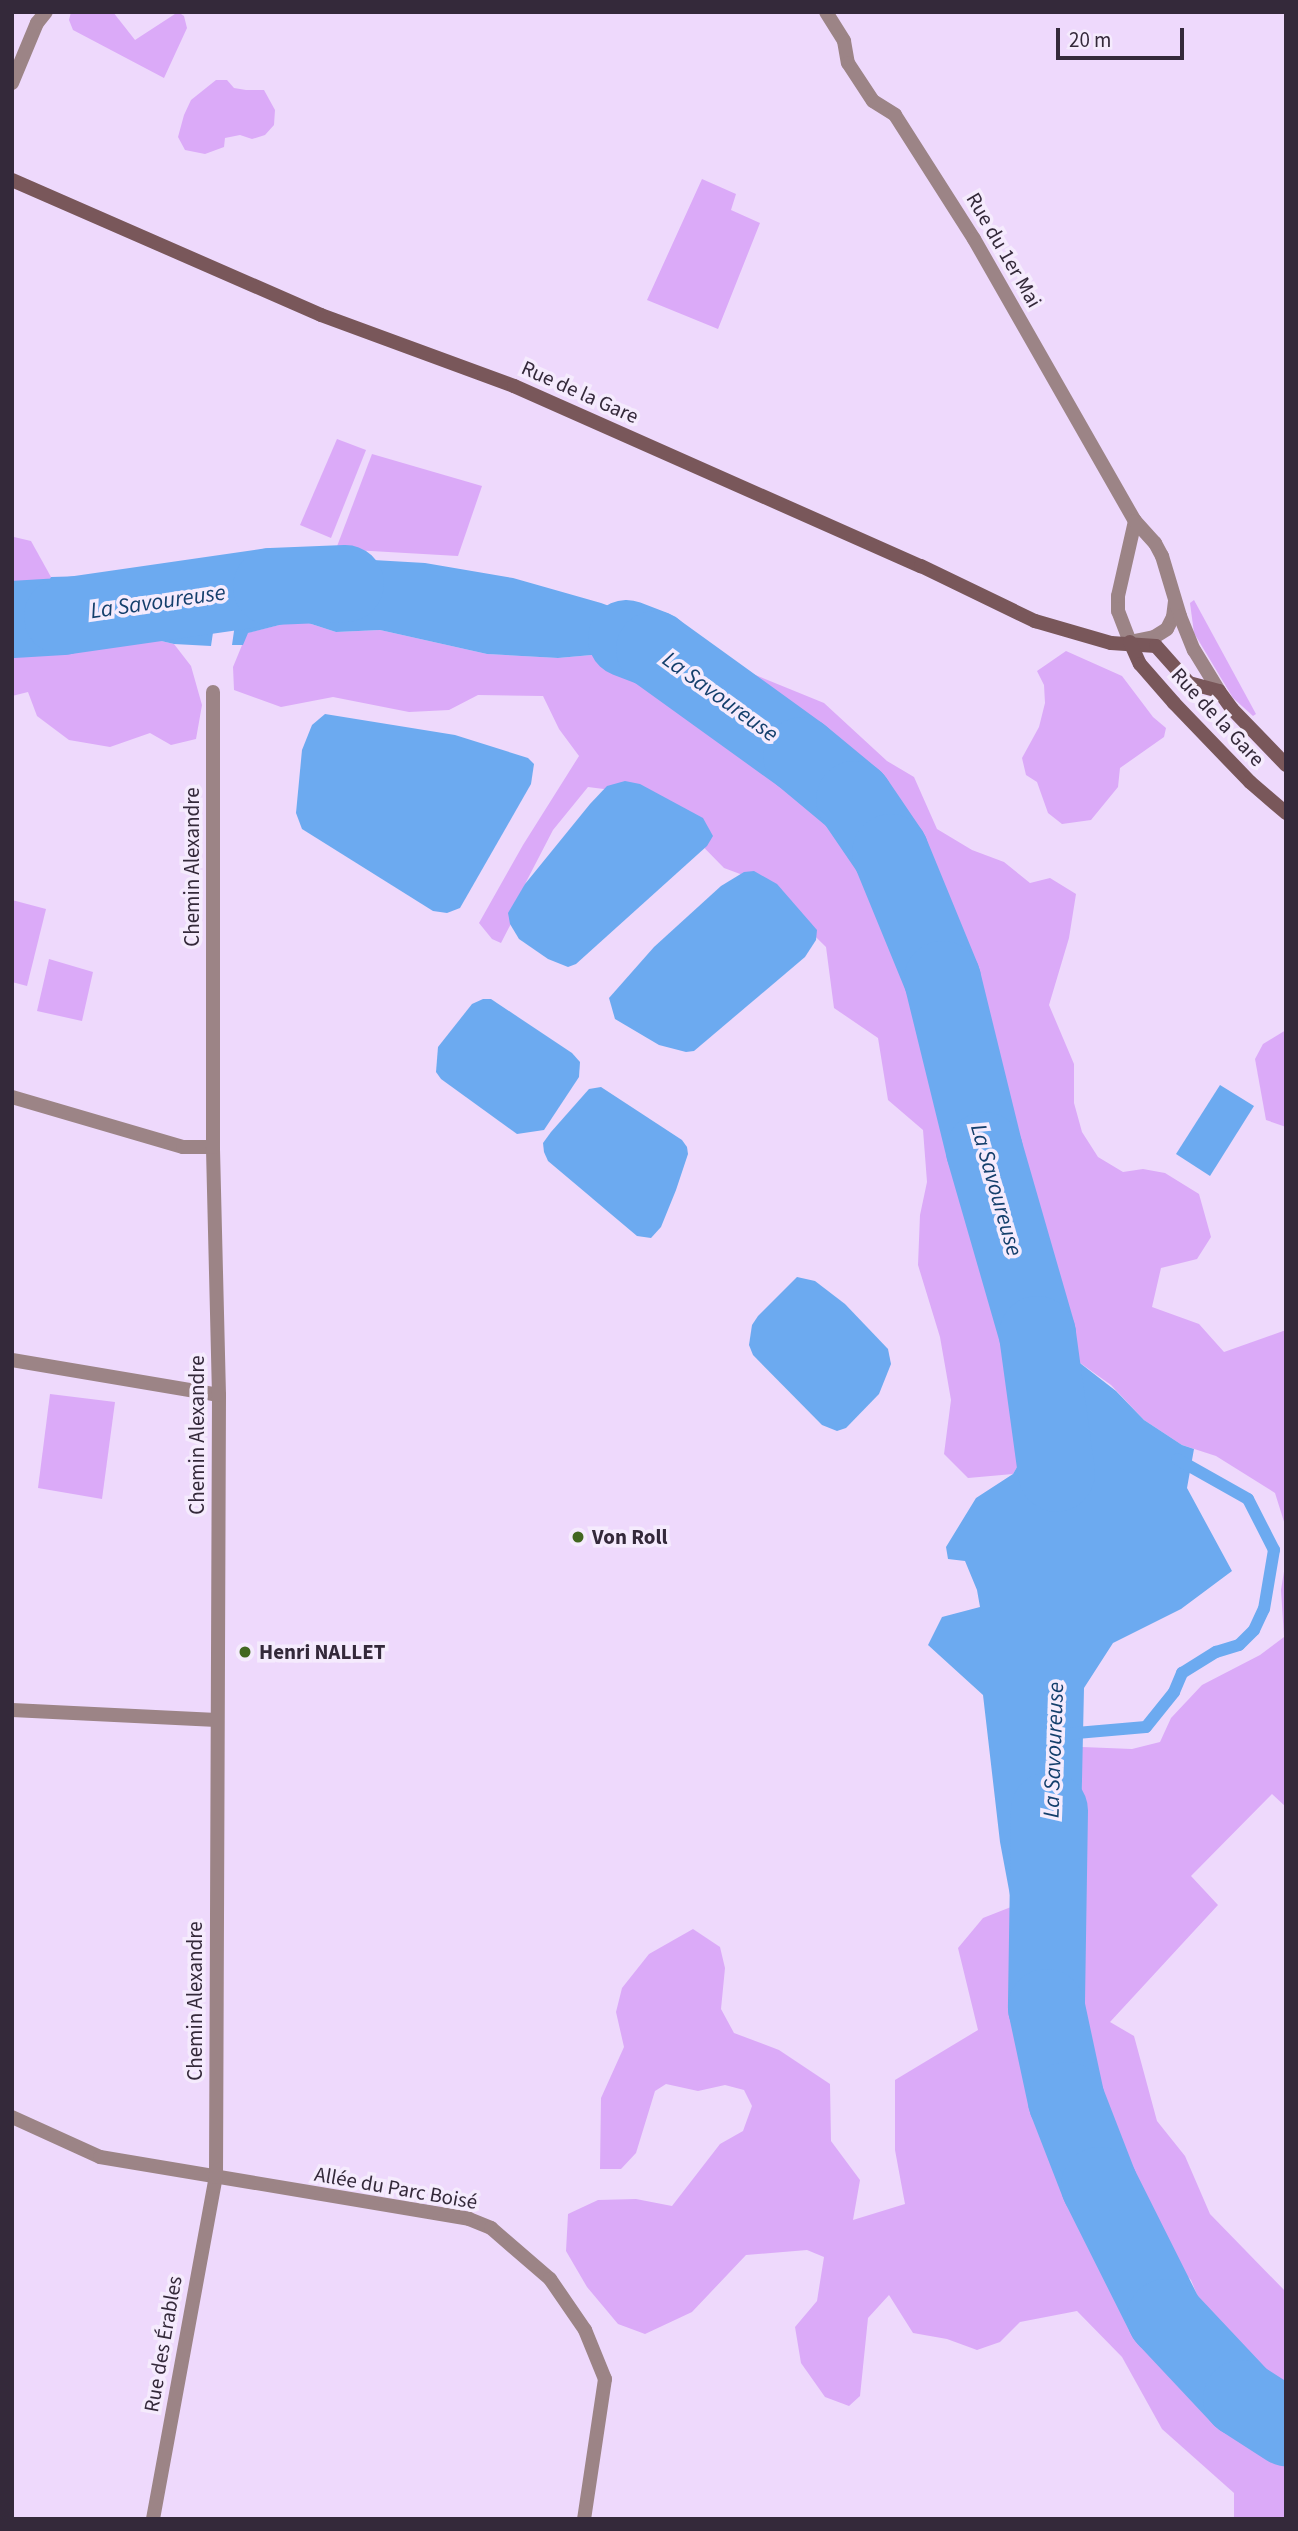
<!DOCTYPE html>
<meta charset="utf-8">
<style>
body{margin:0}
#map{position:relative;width:1298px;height:2531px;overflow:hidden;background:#eed9fc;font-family:"Source Sans 3",sans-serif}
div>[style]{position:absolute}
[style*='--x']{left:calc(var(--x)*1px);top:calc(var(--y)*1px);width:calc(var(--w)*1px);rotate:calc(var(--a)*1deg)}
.green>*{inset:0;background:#dbaaf8}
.water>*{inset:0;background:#6caaf0}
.stream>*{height:12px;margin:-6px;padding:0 6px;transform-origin:6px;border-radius:6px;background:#6caaf0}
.river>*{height:77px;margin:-38.5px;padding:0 38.5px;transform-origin:38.5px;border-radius:38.5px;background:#6caaf0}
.street>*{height:14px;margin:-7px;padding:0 7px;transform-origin:7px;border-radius:7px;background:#9c8486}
.secondary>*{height:14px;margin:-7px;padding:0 7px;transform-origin:7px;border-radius:7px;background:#79575a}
.dots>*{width:19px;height:19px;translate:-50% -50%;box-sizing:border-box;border:4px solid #f5ebfd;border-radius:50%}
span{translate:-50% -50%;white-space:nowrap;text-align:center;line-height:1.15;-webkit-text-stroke:7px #f5ebfd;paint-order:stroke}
.street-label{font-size:21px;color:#34293a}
.poi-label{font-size:21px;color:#34293a;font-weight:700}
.left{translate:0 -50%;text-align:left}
.water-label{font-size:23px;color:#143f6c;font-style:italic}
.frame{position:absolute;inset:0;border:14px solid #34293a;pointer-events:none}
.scale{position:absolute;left:1056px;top:28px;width:128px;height:32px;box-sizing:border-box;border:4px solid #34293a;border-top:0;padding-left:9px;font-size:21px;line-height:24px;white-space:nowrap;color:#34293a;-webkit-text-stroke:5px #f5ebfd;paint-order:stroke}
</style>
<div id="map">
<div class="green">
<i style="clip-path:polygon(71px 12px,113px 12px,135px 40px,178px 12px,184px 16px,187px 28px,164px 78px,73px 30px,69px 20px)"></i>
<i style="clip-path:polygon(216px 80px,227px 80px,234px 88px,246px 90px,264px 90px,275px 110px,274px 125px,265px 135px,252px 139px,240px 135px,225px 138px,224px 147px,205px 154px,185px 150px,178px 137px,184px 115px,191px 100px)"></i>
<i style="clip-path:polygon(702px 179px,736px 194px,731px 210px,760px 223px,718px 329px,647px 300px)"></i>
<i style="clip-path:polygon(337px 439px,366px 450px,331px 538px,300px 525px)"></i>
<i style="clip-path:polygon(372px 454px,482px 486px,458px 556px,336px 549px)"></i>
<i style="clip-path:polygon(14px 537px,31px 541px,51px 577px,35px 606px,12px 615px)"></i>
<i style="clip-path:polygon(1194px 600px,1256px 714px,1253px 716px,1233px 698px,1194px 633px,1190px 603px)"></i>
<i style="clip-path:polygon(299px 620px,336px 632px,380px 630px,487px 654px,558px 658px,603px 654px,648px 659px,680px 680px,700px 705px,748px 672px,824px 703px,887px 761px,914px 777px,937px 829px,972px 850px,1004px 862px,1030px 883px,1050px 878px,1076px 894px,1069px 938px,1049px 1005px,1074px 1064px,1074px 1103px,1082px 1132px,1098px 1157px,1123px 1172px,1143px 1169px,1165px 1173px,1199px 1194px,1211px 1237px,1197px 1259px,1161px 1268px,1152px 1307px,1199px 1324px,1224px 1352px,1286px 1330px,1286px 1528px,1275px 1493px,1216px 1456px,1182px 1445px,1144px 1420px,1111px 1385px,1076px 1360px,1030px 1415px,1029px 1446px,1013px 1474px,968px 1478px,944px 1454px,951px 1400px,940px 1337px,918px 1265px,920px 1215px,927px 1182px,923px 1130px,888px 1100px,878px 1038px,834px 1008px,826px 947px,759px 881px,724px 868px,675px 818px,635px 793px,588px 787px,553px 830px,525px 884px,516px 914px,501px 943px,492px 939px,479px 923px,523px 845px,579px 756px,559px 729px,543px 696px,478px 695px,449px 710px,409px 712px,333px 697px,281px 707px,234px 690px,233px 667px,247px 633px)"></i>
<i style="clip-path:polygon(12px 635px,23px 641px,140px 636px,174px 644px,191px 666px,202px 705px,196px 739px,171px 745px,150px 733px,110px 747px,69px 740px,37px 716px,28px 692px,12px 696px)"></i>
<i style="clip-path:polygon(1066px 651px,1122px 676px,1153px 717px,1166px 728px,1164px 737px,1120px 768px,1118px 787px,1091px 820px,1062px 824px,1048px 813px,1037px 782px,1026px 775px,1022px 758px,1039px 727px,1045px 703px,1044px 685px,1037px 671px)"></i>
<i style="clip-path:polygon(12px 900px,46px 909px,27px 986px,12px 982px)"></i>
<i style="clip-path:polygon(49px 959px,93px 972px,82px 1021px,37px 1011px)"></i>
<i style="clip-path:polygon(1286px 1030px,1286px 1127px,1266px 1120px,1255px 1059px,1263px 1044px)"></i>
<i style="clip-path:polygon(50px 1394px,115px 1402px,102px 1499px,38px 1488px)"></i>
<i style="clip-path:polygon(1286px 1559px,1286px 1807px,1272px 1794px,1191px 1876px,1218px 1905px,1110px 2022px,1134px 2036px,1157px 2121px,1185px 2156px,1210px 2214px,1286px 2292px,1286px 2397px,1259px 2378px,1207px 2319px,1191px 2280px,1156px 2245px,1145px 2197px,1092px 2090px,1062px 2021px,1070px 1975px,1060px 1954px,1034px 2015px,1043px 2072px,1097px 2139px,1116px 2198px,1113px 2274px,1152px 2341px,1192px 2380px,1286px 2450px,1286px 2519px,1234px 2519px,1234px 2493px,1162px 2429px,1122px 2357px,1077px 2311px,1020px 2322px,1000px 2342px,977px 2350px,947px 2339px,913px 2333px,889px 2295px,868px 2318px,860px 2396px,849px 2406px,825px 2397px,801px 2363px,795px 2327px,817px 2301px,824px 2257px,807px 2250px,746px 2255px,692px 2312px,645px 2334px,618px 2324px,587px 2287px,566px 2251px,568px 2214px,598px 2200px,636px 2199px,672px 2206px,720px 2144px,743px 2131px,752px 2106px,744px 2090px,725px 2085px,698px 2091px,666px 2084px,655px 2091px,636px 2153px,621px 2169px,600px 2169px,601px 2098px,624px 2047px,616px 2012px,622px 1988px,649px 1954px,693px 1929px,720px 1947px,725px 1968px,721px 2009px,734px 2033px,779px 2050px,830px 2084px,831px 2141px,860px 2180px,853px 2220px,905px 2204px,895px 2150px,895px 2080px,978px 2030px,958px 1948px,983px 1918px,1026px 1901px,1062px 1926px,1073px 1928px,1080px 1873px,1082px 1747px,1132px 1749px,1160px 1742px,1171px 1718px,1202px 1685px,1260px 1655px,1284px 1637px,1281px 1590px)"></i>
</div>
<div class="water">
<i style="clip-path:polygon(321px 557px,425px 563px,513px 578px,601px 603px,680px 632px,748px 672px,699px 705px,680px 680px,648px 659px,603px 654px,558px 658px,487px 654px,380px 630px,336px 632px,299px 620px,248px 633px,243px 645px,232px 645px,243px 568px)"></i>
<i style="clip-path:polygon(222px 572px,211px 646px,174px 644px,140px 636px,23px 641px,12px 635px,12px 615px,35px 606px,51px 577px)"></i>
<i style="clip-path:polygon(325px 714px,455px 735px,528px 758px,534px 764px,531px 784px,460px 908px,447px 913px,433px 911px,302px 829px,296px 813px,302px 750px,312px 725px)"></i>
<i style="clip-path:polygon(625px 781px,640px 784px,703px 818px,713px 836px,707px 846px,576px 964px,568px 967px,548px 959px,519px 939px,510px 924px,508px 913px,525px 884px,590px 804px,607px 786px)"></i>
<i style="clip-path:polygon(754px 871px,777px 884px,817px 930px,816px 940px,805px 957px,694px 1051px,686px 1052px,659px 1045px,615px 1019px,609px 998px,654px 947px,721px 886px,744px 872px)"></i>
<i style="clip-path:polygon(483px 999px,491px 999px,572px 1053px,580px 1062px,579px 1077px,544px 1130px,517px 1134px,441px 1079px,436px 1072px,438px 1047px,472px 1004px)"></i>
<i style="clip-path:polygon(1220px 1085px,1254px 1106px,1210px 1176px,1176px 1154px)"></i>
<i style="clip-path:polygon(601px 1087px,682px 1140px,687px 1147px,688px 1154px,676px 1190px,661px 1227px,651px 1238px,637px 1236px,548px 1161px,544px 1152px,543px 1143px,551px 1132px,589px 1089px)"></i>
<i style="clip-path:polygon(797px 1277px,815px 1281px,845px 1304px,888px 1349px,891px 1364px,879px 1394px,846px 1428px,837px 1431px,822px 1425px,753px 1355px,749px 1345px,752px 1325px,758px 1316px)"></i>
<i style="clip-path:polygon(1076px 1360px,1116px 1391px,1144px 1420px,1182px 1445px,1194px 1449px,1187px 1488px,1232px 1571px,1181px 1609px,1113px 1643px,1084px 1688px,1080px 1873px,1073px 1928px,1063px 1926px,1026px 1901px,1012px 1906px,1000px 1842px,983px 1695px,928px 1645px,942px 1617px,980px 1607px,977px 1590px,965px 1561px,948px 1559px,946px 1547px,976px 1498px,1013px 1474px,1029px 1446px,1029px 1372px)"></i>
</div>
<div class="stream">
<i style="--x:1042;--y:1366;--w:22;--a:24"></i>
<i style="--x:1065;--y:1734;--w:81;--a:-4.9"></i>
<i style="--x:1146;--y:1727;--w:45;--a:-51.3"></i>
<i style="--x:1174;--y:1692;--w:21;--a:-67"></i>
<i style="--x:1182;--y:1673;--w:40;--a:-32"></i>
<i style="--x:1216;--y:1652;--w:24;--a:-17"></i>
<i style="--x:1239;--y:1645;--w:21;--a:-45"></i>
<i style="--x:1254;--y:1630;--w:23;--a:-65"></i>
<i style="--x:1264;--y:1609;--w:60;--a:-80.4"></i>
<i style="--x:1274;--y:1550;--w:57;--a:-117"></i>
<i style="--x:1248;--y:1499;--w:81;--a:-150.6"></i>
</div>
<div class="river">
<i style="--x:12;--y:619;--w:50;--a:-3.4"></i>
<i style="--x:62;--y:616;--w:211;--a:-8.2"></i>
<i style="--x:271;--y:586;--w:74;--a:-2.3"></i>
<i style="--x:626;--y:638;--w:30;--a:21"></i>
<i style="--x:654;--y:649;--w:181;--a:35.8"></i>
<i style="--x:801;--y:755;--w:69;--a:39.7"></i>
<i style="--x:854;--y:799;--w:64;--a:55.8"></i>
<i style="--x:890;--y:852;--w:137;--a:67.7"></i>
<i style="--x:942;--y:979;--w:176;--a:76.2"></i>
<i style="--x:984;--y:1150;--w:191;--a:73.9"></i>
<i style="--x:1037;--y:1334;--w:140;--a:82.2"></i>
<i style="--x:1049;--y:1810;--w:197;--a:90.9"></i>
<i style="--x:1046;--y:2007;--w:95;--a:77.9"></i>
<i style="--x:1066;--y:2100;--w:91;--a:68.8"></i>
<i style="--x:1099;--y:2185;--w:148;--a:63.4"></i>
<i style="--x:1165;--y:2317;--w:111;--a:46.8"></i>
<i style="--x:1241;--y:2398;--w:54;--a:32.8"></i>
</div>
<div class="street">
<i style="--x:826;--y:12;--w:34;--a:58"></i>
<i style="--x:844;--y:41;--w:22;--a:80"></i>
<i style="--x:848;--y:63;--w:45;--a:56.7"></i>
<i style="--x:873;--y:101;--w:26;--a:32"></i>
<i style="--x:895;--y:115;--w:147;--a:57.5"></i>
<i style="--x:974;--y:239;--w:325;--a:60.3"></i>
<i style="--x:12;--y:83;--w:65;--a:-67.4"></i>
<i style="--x:37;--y:23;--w:14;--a:-51"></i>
<i style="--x:1175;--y:601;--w:16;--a:97"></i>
<i style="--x:1173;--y:617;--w:13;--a:117"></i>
<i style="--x:1167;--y:629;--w:15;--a:148"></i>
<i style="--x:1154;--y:637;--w:25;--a:168"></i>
<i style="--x:1130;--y:642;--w:33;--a:-111"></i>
<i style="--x:1118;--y:611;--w:15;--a:-90"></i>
<i style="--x:1118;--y:596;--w:77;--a:-77.2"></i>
<i style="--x:1135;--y:521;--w:30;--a:48"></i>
<i style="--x:1155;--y:543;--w:15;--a:62"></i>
<i style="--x:1162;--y:556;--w:63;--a:73.3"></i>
<i style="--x:1180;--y:616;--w:37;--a:68"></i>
<i style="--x:1194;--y:650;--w:48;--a:58.6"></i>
<i style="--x:12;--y:1097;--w:178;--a:16.3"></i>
<i style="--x:183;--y:1147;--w:30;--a:0"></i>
<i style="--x:12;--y:1360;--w:210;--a:9.6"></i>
<i style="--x:12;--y:1710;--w:205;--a:2.8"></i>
<i style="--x:12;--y:2117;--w:97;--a:24.4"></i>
<i style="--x:100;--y:2157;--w:374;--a:9.5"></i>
<i style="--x:469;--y:2219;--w:24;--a:22"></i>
<i style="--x:491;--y:2228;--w:78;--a:40.8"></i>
<i style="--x:550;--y:2279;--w:62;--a:55.5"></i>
<i style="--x:585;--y:2330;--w:53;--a:67.8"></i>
<i style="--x:605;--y:2379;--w:142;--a:98.5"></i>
<i style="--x:153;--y:2519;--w:348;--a:-79.6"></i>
<i style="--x:216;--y:2177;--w:782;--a:-89.78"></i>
<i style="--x:219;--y:1395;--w:248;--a:-91.4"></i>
<i style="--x:213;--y:1147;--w:455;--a:-90"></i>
</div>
<div class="secondary">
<i style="--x:12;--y:180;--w:337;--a:23.6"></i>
<i style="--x:321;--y:315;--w:206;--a:20.2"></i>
<i style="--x:514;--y:386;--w:445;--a:23.9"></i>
<i style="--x:921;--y:566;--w:127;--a:25.8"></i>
<i style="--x:1035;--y:621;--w:79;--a:16.1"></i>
<i style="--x:1111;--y:643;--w:45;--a:3.8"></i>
<i style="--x:1156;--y:646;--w:50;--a:48.3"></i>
<i style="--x:1189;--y:683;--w:31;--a:15"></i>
<i style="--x:1219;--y:691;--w:22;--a:54"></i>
<i style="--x:1232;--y:709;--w:78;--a:46"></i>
<i style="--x:1130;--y:642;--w:24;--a:66"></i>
<i style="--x:1140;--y:664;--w:52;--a:48.9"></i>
<i style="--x:1174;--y:703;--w:110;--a:46.1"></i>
<i style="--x:1250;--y:782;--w:48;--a:40.7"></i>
</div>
<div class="dots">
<i style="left:578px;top:1537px;background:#426720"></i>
<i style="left:245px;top:1652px;background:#426720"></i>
</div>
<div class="street-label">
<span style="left:1004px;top:250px;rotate:60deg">Rue du 1er Mai</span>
<span style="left:580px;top:392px;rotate:24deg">Rue de la Gare</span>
<span style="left:1218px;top:717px;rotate:47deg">Rue de la Gare</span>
<span style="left:192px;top:867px;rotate:-90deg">Chemin Alexandre</span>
<span style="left:197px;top:1435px;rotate:-90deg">Chemin Alexandre</span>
<span style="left:195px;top:2001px;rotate:-90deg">Chemin Alexandre</span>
<span style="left:396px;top:2188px;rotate:10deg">Allée du Parc Boisé</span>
<span style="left:163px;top:2344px;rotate:-80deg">Rue des Érables</span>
</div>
<div class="poi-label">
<span class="left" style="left:592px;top:1537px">Von Roll</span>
<span class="left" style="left:259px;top:1652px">Henri NALLET</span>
</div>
<div class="water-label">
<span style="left:158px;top:602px;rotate:-8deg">La Savoureuse</span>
<span style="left:720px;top:697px;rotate:36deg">La Savoureuse</span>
<span style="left:996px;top:1190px;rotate:74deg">La Savoureuse</span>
<span style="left:1054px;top:1750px;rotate:-88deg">La Savoureuse</span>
</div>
<div class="frame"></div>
<div class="scale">20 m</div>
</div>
